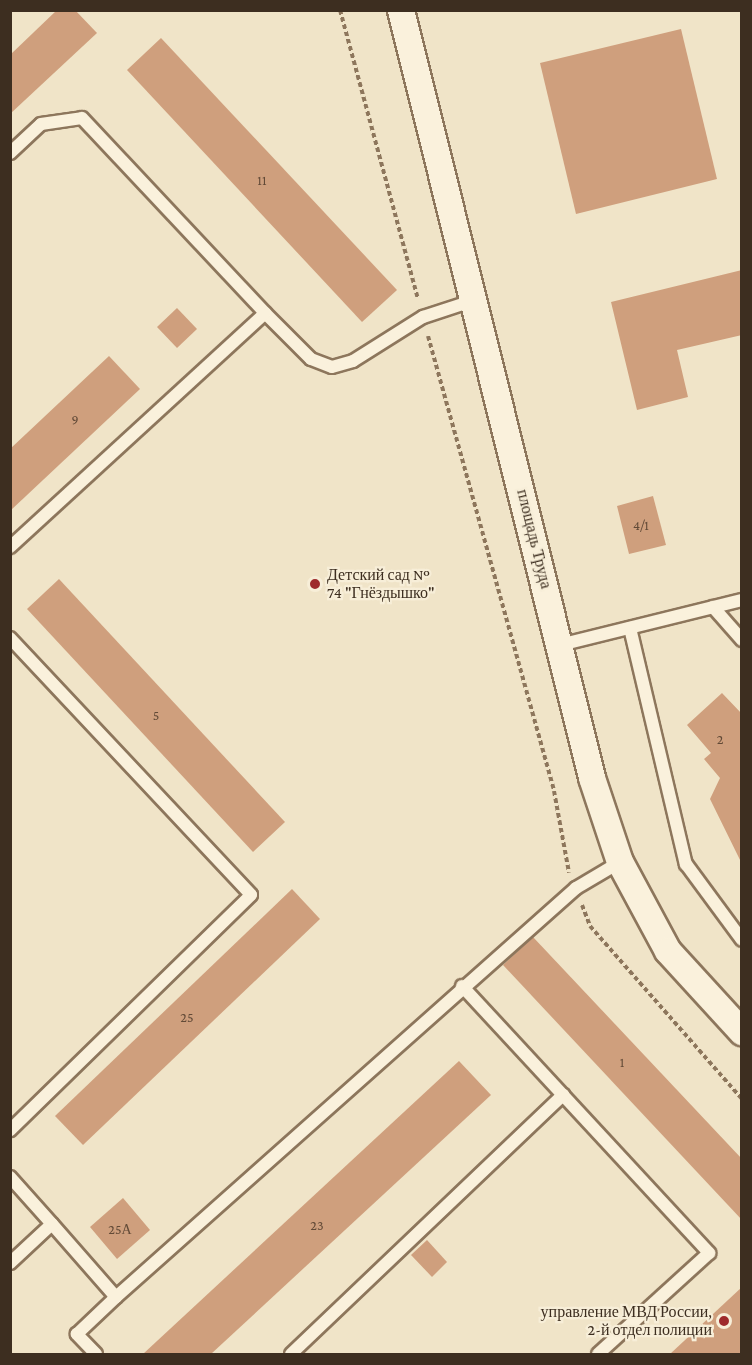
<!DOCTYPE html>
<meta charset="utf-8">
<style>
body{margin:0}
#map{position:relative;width:752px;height:1365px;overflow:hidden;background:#f0e4c8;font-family:"Crimson Pro",serif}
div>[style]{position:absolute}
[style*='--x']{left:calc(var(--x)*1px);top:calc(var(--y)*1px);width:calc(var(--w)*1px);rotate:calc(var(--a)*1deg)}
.building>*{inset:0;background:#cf9f7d}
.path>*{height:4px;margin-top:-2px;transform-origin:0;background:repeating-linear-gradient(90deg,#8d765c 0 4.5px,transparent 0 7.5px)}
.roads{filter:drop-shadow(2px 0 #8d765c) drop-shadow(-2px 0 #8d765c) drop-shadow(0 2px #8d765c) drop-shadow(0 -2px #8d765c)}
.service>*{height:12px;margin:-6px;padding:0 6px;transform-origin:6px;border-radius:6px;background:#faf1dc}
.minor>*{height:26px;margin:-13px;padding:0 13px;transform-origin:13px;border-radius:13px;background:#faf1dc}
.dots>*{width:16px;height:16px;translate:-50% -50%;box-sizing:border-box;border:3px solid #f7eed8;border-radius:50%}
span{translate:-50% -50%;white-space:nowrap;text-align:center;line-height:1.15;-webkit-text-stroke:4.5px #f7eed8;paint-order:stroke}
.number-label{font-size:14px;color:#624a37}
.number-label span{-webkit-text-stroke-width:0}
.street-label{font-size:16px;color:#3d2e20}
.poi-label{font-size:16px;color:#3d2e20}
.left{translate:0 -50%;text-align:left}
.right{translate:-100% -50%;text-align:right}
.frame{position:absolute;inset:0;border:12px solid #3d2e20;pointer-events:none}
</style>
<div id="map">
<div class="building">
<i style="clip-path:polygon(57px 10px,75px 10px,97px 33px,10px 114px,10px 55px)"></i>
<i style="clip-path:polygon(681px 29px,717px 179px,576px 214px,540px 63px)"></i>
<i style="clip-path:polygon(161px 38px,397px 290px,362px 322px,127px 70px)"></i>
<i style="clip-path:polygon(742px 270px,742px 335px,677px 350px,688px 397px,637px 410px,611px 302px)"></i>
<i style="clip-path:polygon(177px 308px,197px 329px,177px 348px,157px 327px)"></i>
<i style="clip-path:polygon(109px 356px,140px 389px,10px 511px,10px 449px)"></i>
<i style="clip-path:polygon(653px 496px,666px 545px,629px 554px,617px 506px)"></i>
<i style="clip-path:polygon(59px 579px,285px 822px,253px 852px,27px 609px)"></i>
<i style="clip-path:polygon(722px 693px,742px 714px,742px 864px,710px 799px,720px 778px,704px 759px,711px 753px,687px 725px)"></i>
<i style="clip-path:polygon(292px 889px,320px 919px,83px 1145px,55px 1116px)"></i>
<i style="clip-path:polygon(533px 937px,742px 1159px,742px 1220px,503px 965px)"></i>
<i style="clip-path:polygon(459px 1061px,491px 1095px,211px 1354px,143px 1354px)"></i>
<i style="clip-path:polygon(123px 1198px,150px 1230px,117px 1259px,90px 1227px)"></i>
<i style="clip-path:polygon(427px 1240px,447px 1262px,432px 1277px,411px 1255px)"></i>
<i style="clip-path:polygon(742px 1287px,742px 1354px,670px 1354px)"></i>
</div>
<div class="path">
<i style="--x:340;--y:10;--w:299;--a:74.9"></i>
<i style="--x:428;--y:336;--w:472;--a:74.5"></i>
<i style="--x:554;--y:791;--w:83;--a:79.6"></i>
<i style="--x:582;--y:905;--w:22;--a:69"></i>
<i style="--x:590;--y:926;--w:230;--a:48.7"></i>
</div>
<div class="roads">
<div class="service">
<i style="--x:10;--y:153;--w:42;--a:-43.1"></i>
<i style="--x:41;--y:124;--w:41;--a:-8.3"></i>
<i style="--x:82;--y:118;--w:267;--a:46.8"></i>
<i style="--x:265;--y:313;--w:65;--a:45"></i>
<i style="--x:311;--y:359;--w:22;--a:21"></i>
<i style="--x:332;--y:367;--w:22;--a:-16"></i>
<i style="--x:353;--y:361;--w:83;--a:-32.2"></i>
<i style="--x:423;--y:317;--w:55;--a:-18.1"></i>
<i style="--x:10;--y:547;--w:346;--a:-42.5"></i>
<i style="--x:713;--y:607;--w:44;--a:48.7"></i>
<i style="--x:630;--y:628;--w:243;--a:76.7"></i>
<i style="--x:686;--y:864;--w:94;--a:53.6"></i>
<i style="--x:10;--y:638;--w:352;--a:46.8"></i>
<i style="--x:251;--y:895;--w:337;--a:135.7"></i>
<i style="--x:560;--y:645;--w:187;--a:-13.9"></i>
<i style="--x:462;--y:986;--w:364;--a:47.2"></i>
<i style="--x:709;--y:1253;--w:150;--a:137.7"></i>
<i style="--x:10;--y:1177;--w:63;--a:48.2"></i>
<i style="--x:10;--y:1263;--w:57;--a:-42.9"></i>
<i style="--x:52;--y:1224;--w:97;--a:48.8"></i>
<i style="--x:96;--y:1354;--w:28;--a:-134"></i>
<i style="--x:77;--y:1334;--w:54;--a:-43.5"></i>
<i style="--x:116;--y:1297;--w:616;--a:-41.64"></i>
<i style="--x:576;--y:888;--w:51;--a:-30.6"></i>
<i style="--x:291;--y:1354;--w:376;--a:-43.6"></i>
</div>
<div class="minor">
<i style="--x:401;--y:10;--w:791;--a:76.03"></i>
<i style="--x:592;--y:778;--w:89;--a:71.6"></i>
<i style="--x:620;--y:862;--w:101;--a:61.7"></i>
<i style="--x:668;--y:951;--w:110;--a:47.6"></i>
</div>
</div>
<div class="dots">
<i style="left:315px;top:584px;background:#9e2a2b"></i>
<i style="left:724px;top:1321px;background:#9e2a2b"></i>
</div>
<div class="number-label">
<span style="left:262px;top:180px">11</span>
<span style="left:75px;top:419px">9</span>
<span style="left:641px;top:525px">4/1</span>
<span style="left:156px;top:715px">5</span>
<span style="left:720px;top:739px">2</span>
<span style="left:187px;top:1017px">25</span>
<span style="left:622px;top:1062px">1</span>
<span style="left:317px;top:1225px">23</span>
<span style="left:120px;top:1229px">25А</span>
</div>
<div class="street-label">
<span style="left:534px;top:539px;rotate:76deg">площадь Труда</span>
</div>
<div class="poi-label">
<span class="left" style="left:327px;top:584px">Детский сад №<br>74 "Гнёздышко"</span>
<span class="right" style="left:712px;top:1321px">управление МВД России,<br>2-й отдел полиции</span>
</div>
<div class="frame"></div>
</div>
